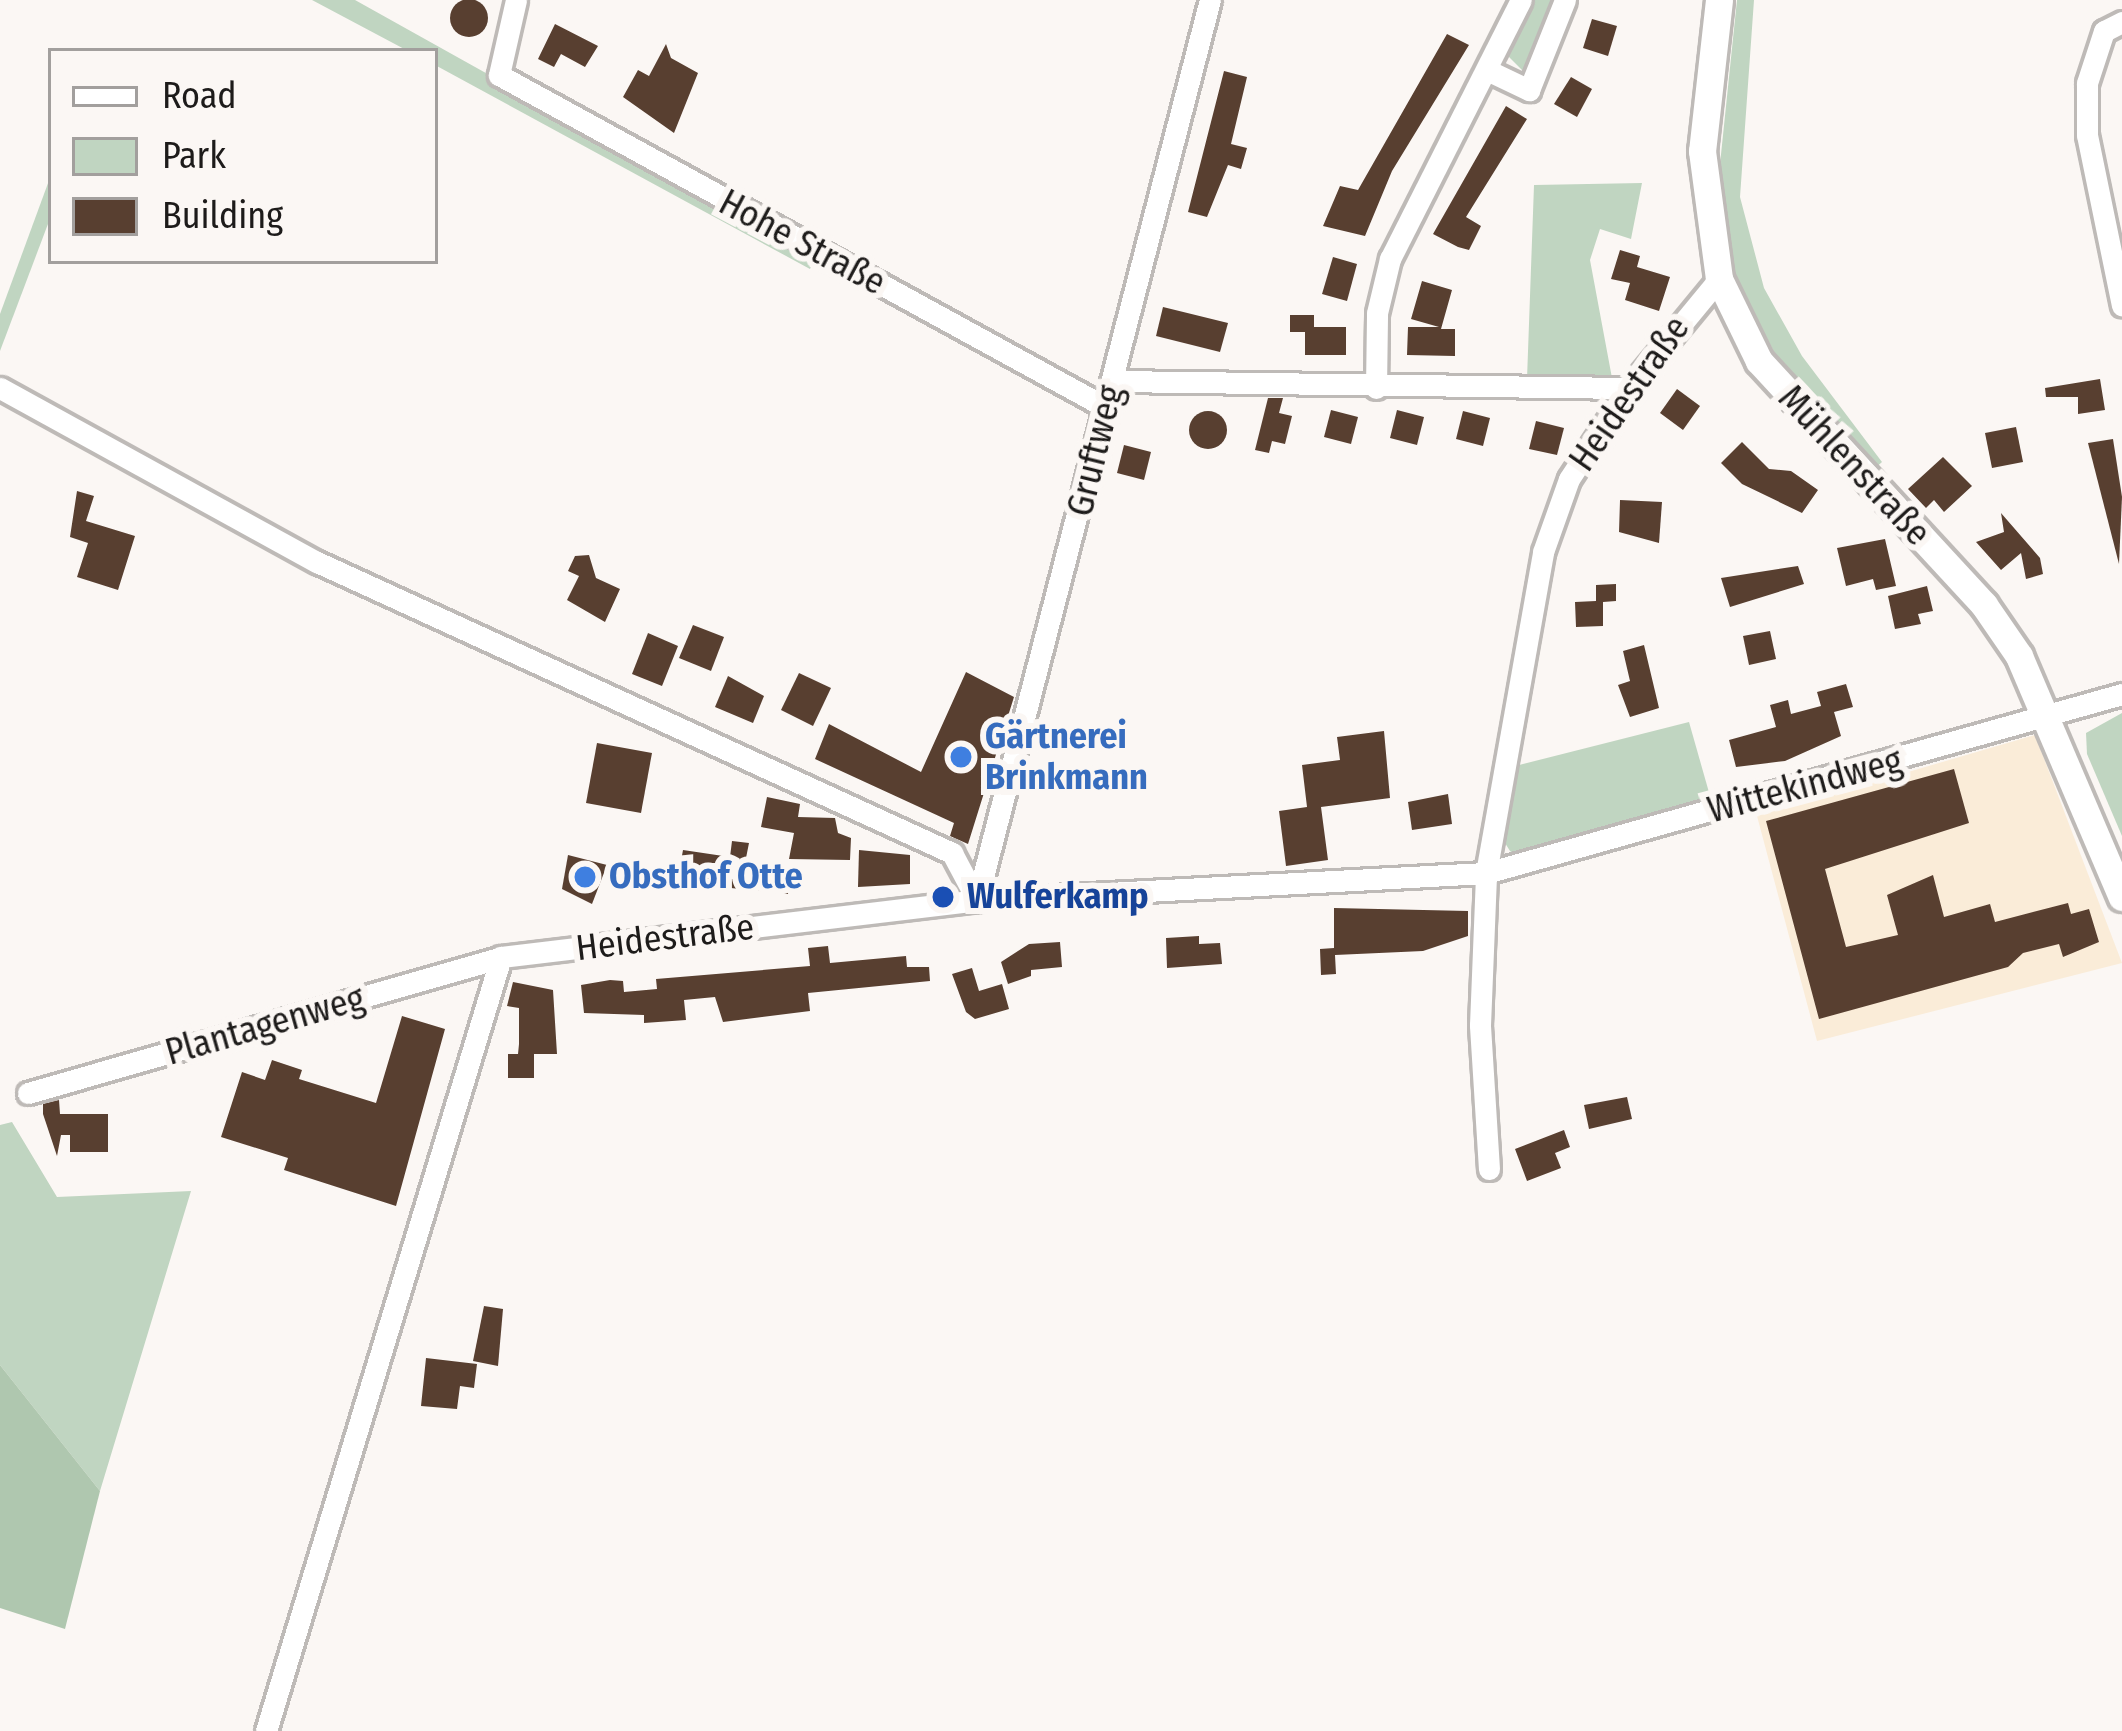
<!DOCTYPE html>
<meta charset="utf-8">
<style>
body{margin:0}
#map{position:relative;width:2122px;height:1731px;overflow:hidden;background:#fbf7f4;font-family:"Fira Sans Condensed",sans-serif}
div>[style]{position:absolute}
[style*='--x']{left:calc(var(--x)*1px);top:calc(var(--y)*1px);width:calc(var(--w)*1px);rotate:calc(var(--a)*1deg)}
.industrial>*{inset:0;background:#faecd8}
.green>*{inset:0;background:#c0d5c1}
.forest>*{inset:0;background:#afc7af}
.building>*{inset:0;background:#583f30}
.round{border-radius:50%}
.roads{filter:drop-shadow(3px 0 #bebab7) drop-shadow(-3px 0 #bebab7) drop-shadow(0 3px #bebab7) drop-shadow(0 -3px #bebab7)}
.minor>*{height:21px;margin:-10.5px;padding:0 10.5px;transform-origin:10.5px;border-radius:10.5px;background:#fff}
.tertiary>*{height:27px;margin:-13.5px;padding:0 13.5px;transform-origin:13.5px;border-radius:13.5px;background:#fff}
.dots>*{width:33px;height:33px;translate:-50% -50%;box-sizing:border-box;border:6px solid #fbf7f4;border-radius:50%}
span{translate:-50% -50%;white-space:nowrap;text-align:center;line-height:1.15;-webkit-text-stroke:12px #fbf7f4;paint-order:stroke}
.street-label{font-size:36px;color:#1d1b1a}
.shop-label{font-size:36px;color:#366cbe;font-weight:700}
.left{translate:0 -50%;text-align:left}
.transit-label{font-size:36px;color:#164399;font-weight:700}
.legend{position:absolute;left:48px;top:48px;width:390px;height:216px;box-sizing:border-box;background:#fbf7f4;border:3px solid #a29f9d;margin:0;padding:15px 21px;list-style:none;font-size:36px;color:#1d1b1a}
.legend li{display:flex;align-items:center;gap:24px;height:60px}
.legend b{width:60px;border:3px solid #a29f9d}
</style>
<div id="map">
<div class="industrial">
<i style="clip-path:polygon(2035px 735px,2122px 963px,1817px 1041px,1757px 816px)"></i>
</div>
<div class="green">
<i style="clip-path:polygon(312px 0,355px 0,815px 257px,810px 269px,435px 65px,435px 51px,408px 51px)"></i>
<i style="clip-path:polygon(1532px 0,1555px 0,1526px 74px,1507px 55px)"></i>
<i style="clip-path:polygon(1737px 0,1754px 0,1740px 197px,1764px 288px,1802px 356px,1882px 462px,1873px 470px,1777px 358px,1732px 270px,1720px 164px)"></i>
<i style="clip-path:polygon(51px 175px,51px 216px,0 351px,0 314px)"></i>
<i style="clip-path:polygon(1642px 183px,1631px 239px,1600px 229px,1590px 260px,1612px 378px,1527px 379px,1534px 185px)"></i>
<i style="clip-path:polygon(2122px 713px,2122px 836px,2087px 754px,2086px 733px)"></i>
<i style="clip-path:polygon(1689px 722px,1712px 803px,1518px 857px,1510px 851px,1505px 843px,1519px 765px)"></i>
<i style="clip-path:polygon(12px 1122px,57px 1197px,191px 1191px,100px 1491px,0 1365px,0 1125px)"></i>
</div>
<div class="forest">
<i style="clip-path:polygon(0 1365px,100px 1491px,65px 1629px,0 1608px)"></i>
</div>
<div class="building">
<i class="round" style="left:450px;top:-1px;width:38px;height:38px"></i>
<i style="clip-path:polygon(1592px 19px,1617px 26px,1608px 56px,1583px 48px)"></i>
<i style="clip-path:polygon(555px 24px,598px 46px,585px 67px,561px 54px,554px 67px,538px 59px)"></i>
<i style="clip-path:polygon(1447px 34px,1469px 45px,1392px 171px,1365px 236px,1323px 226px,1340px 186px,1358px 190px)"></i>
<i style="clip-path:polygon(666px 44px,671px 58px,698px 73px,674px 133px,623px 97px,638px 70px,649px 76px)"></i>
<i style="clip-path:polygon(1224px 71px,1247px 77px,1231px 144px,1247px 148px,1241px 169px,1228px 165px,1207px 217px,1188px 212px)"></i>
<i style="clip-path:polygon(1571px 77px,1592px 89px,1577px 117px,1554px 104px)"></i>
<i style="clip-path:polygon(1506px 106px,1527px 119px,1466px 217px,1481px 226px,1469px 250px,1458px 247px,1433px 234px)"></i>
<i style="clip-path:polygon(1620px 250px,1640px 256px,1637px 267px,1670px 277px,1659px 311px,1625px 300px,1630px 283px,1611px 279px)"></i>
<i style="clip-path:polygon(1333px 257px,1357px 264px,1347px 301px,1322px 294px)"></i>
<i style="clip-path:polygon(1422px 281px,1452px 290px,1441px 329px,1455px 329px,1455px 356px,1407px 355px,1408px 327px,1439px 327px,1411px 319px)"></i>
<i style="clip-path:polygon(1163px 307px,1228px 323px,1220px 352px,1156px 336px)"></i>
<i style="clip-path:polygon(1290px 315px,1314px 315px,1314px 327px,1346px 327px,1346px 355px,1305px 355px,1305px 332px,1290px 332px)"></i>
<i style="clip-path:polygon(2100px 379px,2105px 410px,2078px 414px,2078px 397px,2046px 397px,2045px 388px)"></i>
<i style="clip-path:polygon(1677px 389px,1700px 406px,1683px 430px,1660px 413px)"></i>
<i style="clip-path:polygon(1268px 398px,1283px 398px,1279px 413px,1292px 416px,1285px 444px,1272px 441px,1269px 453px,1255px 450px)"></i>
<i style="clip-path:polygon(1331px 410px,1358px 417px,1351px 444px,1324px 437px)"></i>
<i style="clip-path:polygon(1397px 410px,1424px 417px,1417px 445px,1390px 438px)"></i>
<i class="round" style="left:1189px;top:411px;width:38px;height:38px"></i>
<i style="clip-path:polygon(1463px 411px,1490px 418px,1483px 446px,1456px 439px)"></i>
<i style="clip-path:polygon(1536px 421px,1564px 428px,1557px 455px,1529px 449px)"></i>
<i style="clip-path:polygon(2016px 427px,2023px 462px,1992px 468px,1985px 433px)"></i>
<i style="clip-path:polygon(2113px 439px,2122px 497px,2119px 564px,2088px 443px)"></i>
<i style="clip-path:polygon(1742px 442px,1769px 469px,1791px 471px,1818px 490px,1802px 513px,1742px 484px,1721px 463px)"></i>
<i style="clip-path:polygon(1124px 445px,1151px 452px,1144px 480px,1117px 473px)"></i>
<i style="clip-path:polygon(1943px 457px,1972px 486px,1944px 512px,1934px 500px,1926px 508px,1908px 489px)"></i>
<i style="clip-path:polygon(77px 491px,94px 496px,86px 521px,135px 536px,118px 590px,77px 577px,88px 543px,70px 537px)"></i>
<i style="clip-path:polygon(1620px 500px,1662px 502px,1659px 543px,1619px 532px)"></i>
<i style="clip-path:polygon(2001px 513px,2040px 558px,2043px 574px,2026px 579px,2021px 553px,2001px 570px,1976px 542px,2004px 532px)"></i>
<i style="clip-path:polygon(1885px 539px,1896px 586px,1876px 590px,1873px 579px,1846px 586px,1837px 548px)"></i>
<i style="clip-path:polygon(589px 555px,596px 578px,620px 589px,605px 622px,567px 600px,579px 576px,568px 571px,575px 556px)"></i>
<i style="clip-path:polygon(1798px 566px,1804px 584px,1730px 607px,1721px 578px)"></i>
<i style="clip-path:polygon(1616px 584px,1616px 601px,1603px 602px,1603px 626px,1576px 627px,1575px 602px,1596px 601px,1596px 585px)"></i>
<i style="clip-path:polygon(1927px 586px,1933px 611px,1918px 614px,1921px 624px,1895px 629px,1888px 596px)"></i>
<i style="clip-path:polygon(693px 625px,724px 637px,711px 671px,679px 658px)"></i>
<i style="clip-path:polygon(1770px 631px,1776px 659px,1749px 665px,1743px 636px)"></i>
<i style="clip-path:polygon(648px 633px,678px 646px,662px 686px,632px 674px)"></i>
<i style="clip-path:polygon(1644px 645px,1659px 708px,1630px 717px,1618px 685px,1630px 681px,1623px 651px)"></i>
<i style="clip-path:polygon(966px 672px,1014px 697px,968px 844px,950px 836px,954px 823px,815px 759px,829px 724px,921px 772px)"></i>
<i style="clip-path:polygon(799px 673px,831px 688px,813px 726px,781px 710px)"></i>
<i style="clip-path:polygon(728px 676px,764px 696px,753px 723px,715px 707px)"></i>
<i style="clip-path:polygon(1846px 684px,1853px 707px,1834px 712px,1841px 736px,1785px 761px,1736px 767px,1729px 740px,1776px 727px,1770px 705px,1788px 700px,1791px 714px,1821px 706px,1817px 692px)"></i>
<i style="clip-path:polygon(1384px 731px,1390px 798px,1321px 807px,1328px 860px,1286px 866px,1279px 811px,1307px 807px,1302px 765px,1340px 760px,1337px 737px)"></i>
<i style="clip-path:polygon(597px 743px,652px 753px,641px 813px,586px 803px)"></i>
<i style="clip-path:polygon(1954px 769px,1969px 823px,1825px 869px,1846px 947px,1898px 935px,1887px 895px,1933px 875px,1944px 917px,1990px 904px,1995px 922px,2068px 903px,2071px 914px,2089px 909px,2099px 942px,2063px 957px,2059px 944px,2023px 953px,2008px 967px,1819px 1019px,1766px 821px)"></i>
<i style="clip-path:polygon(1448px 794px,1452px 824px,1412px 830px,1408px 802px)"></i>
<i style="clip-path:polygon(767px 797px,800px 804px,798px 817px,835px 818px,838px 833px,851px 838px,850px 860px,789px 859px,794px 833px,761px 827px)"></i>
<i style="clip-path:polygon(732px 841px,749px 843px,745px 863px,791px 868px,788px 894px,693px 884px,695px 874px,679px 872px,683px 850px,730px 857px)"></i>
<i style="clip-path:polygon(859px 850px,910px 855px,910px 884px,858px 887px)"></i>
<i style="clip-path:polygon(568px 855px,607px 865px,592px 904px,562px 889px)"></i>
<i style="clip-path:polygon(1334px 908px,1468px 911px,1468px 936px,1423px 951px,1335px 955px,1336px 974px,1321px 975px,1320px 949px,1334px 948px)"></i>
<i style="clip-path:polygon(1199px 936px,1199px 944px,1220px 943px,1222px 964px,1167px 968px,1166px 938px)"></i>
<i style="clip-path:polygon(1060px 942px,1062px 967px,1031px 970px,1031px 976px,1008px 984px,1001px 962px,1029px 944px)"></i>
<i style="clip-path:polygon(828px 946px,830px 963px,906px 956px,907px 967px,929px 967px,930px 981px,808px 993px,810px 1011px,723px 1022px,715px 997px,684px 1000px,686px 1020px,644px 1023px,644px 1015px,584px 1013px,581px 985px,610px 980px,623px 981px,624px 992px,657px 989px,656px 979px,810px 966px,808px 948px)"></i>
<i style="clip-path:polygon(972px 968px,979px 991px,1002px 984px,1009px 1009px,975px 1019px,966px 1012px,952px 974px)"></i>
<i style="clip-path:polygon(513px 982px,553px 990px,557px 1054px,534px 1054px,534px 1078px,508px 1078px,508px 1054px,518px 1054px,519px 1044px,519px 1008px,507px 1006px)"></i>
<i style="clip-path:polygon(402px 1016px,445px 1029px,396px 1206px,284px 1170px,288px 1158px,221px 1137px,242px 1072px,265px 1080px,272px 1060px,302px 1070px,299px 1079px,376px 1103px)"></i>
<i style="clip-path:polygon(1627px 1097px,1632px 1119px,1589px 1129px,1584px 1105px)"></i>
<i style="clip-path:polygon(59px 1100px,60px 1114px,108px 1114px,108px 1152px,70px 1152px,70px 1135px,61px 1135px,57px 1156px,43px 1114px,43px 1104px)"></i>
<i style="clip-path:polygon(1564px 1130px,1570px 1147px,1555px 1153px,1561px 1168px,1527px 1181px,1515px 1149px)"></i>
<i style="clip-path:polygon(484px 1306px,503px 1309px,498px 1366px,473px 1361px)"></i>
<i style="clip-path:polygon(426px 1358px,477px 1364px,474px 1388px,460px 1386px,457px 1409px,421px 1406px)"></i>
</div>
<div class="roads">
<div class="minor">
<i style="--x:516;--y:0;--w:77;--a:102.8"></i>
<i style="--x:499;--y:75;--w:693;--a:28.71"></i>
<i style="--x:2122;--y:22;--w:20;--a:153"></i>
<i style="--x:2104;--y:31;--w:55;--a:108.1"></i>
<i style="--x:2087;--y:83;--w:52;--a:90"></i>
<i style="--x:2087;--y:135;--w:174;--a:78.4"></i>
<i style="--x:1487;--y:70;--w:47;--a:25.5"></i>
<i style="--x:1529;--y:90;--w:97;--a:-68.2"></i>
<i style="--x:1114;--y:381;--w:515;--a:0.78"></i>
<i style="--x:0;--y:388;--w:362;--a:28.8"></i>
<i style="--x:317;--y:562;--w:699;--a:24.62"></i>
<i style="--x:952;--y:853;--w:53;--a:62"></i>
<i style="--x:1376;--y:388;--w:75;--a:-89.2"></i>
<i style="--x:1377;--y:313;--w:56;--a:-76.5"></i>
<i style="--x:1390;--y:259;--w:290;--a:-63.2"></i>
<i style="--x:977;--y:900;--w:930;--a:-75.49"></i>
<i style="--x:28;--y:1093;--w:492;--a:-16"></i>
<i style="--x:501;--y:957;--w:479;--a:-6.8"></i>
<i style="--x:977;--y:900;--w:510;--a:-3.04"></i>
<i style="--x:1486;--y:873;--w:661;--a:-15.72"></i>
<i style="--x:1489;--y:1169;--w:144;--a:-93.6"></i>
<i style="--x:1480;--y:1025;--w:152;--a:-87.7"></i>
<i style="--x:1486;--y:873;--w:326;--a:-79.9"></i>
<i style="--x:1543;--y:552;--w:77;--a:-70.4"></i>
<i style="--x:1569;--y:479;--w:109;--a:-56.6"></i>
<i style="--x:1629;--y:388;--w:141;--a:-50.5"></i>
<i style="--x:266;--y:1731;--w:809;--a:-73.11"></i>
</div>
<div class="tertiary">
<i style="--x:1719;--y:0;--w:152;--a:96.4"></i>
<i style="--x:1702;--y:151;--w:129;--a:82.4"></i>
<i style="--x:1719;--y:279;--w:91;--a:64"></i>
<i style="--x:1759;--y:361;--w:332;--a:47.3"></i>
<i style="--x:1984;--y:605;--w:62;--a:55.5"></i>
<i style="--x:2019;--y:656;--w:262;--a:66.9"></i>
</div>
</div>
<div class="dots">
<i style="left:961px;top:757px;background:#3f7fe0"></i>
<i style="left:585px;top:877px;background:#3f7fe0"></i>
<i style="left:943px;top:897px;background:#1a4fb4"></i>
</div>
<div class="street-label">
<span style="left:802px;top:243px;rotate:28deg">Hohe Straße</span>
<span style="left:1630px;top:394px;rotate:-55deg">Heidestraße</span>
<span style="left:1096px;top:451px;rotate:-76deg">Gruftweg</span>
<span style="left:1854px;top:466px;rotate:47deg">Mühlenstraße</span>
<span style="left:1805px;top:786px;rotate:-15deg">Wittekindweg</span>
<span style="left:665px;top:938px;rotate:-7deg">Heidestraße</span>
<span style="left:265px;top:1026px;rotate:-16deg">Plantagenweg</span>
</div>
<div class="shop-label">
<span class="left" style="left:985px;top:757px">Gärtnerei<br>Brinkmann</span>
<span class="left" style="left:609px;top:877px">Obsthof Otte</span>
</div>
<div class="transit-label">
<span class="left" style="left:967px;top:897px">Wulferkamp</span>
</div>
<ul class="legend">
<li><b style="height:15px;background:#fff"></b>Road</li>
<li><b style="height:33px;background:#c0d5c1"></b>Park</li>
<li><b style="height:33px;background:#583f30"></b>Building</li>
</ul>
</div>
